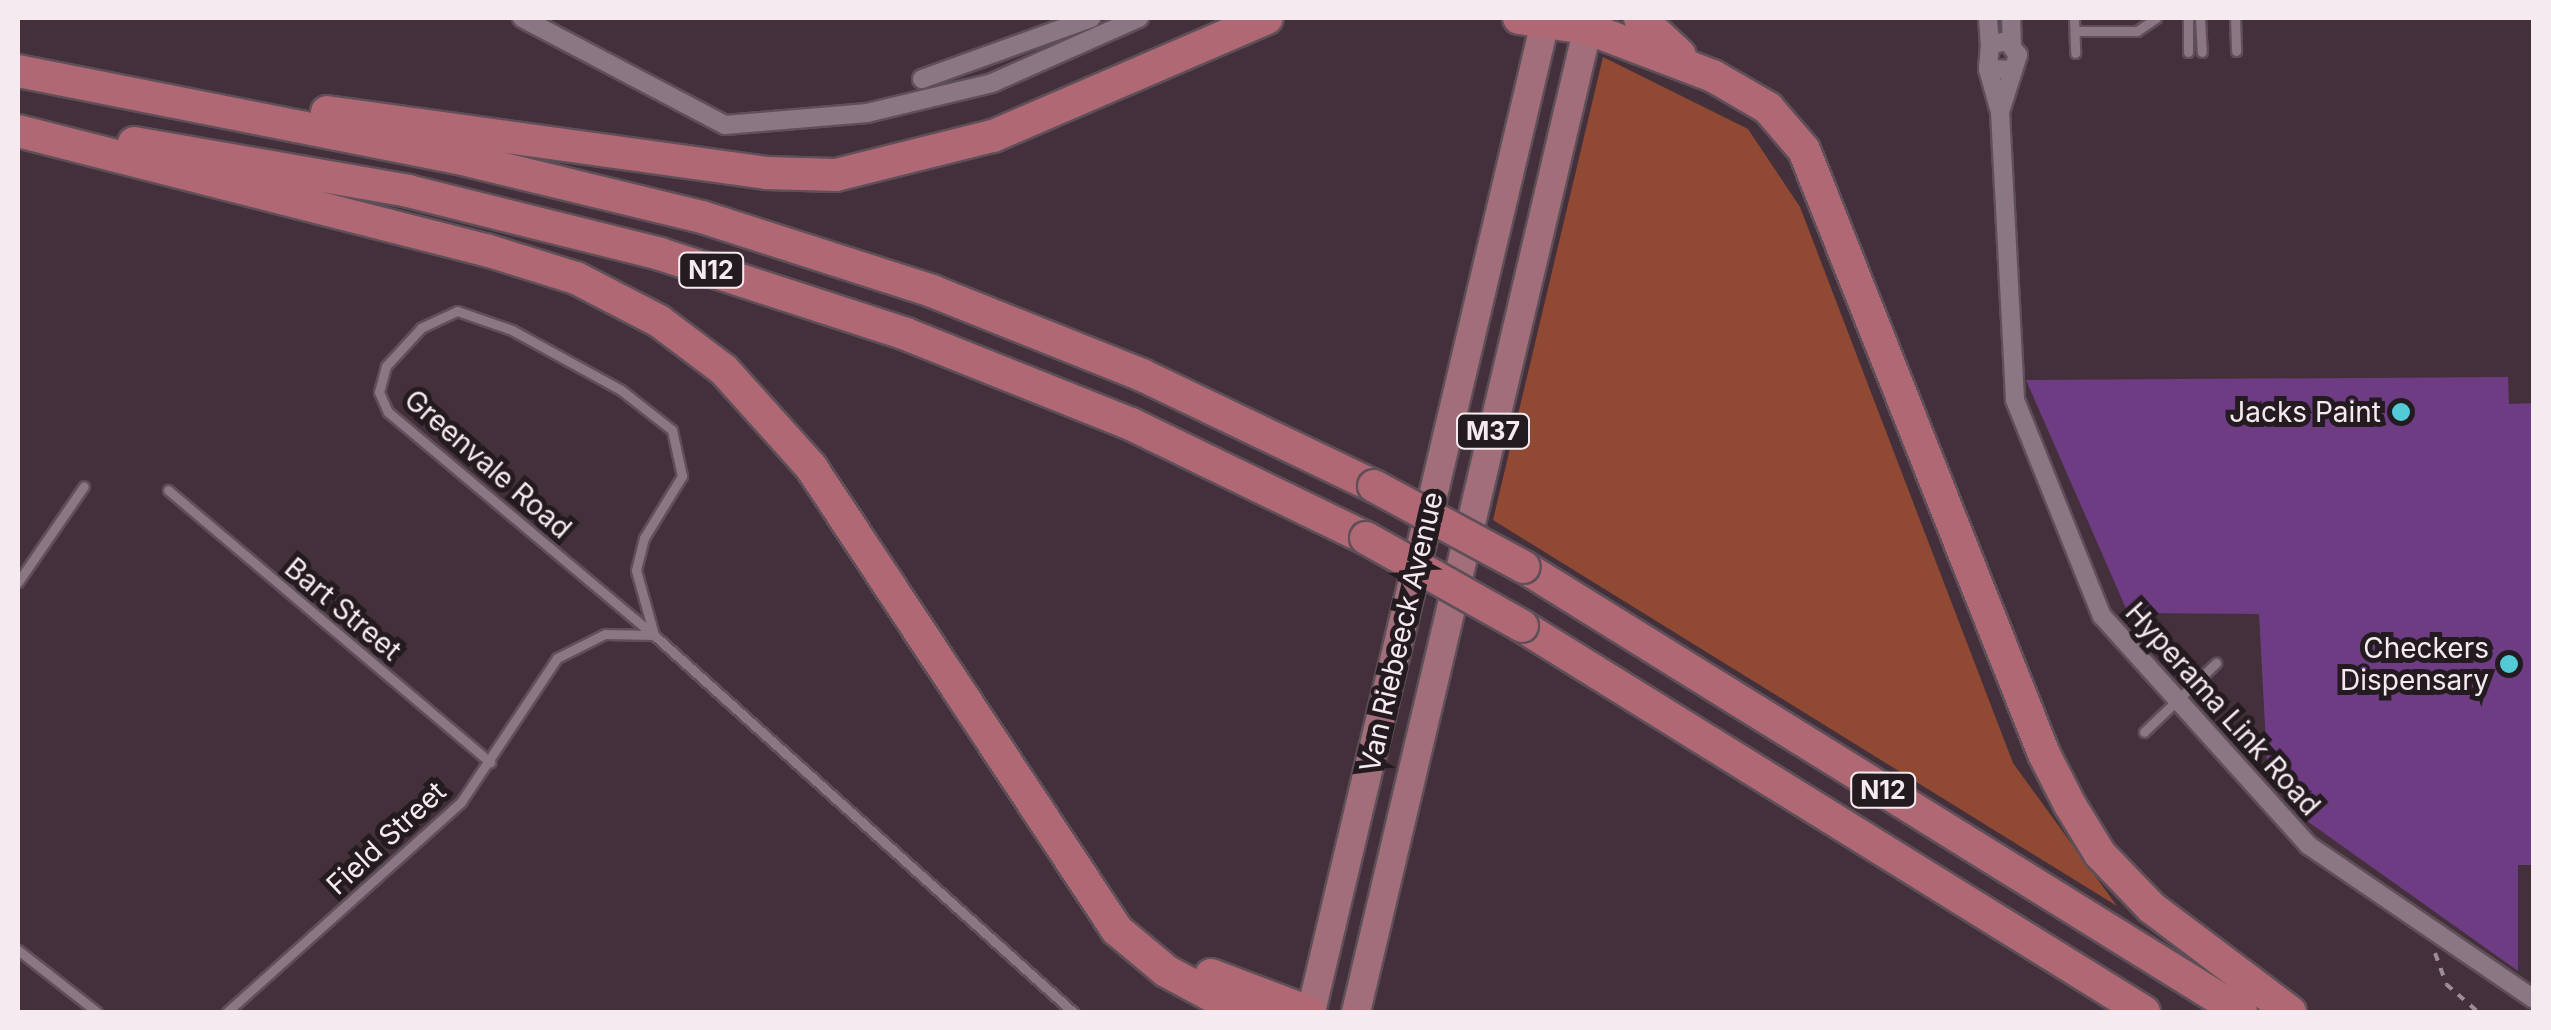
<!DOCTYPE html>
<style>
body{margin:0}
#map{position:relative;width:2551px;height:1030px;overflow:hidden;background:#43303b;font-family:Inter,sans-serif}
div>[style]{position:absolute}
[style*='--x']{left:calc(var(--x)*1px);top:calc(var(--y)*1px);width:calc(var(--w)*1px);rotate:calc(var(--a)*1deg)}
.green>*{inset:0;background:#904933}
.building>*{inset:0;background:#6e3c83}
.path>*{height:4px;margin-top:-2px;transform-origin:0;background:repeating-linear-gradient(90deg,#9c8c95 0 8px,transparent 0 16px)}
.roads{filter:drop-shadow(2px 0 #5e4f58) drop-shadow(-2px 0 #5e4f58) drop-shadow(0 2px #5e4f58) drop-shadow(0 -2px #5e4f58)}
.lane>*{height:9px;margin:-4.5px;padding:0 4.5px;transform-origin:4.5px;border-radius:4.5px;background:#8b7683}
.street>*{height:18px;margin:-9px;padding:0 9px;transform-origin:9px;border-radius:9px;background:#8b7683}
.primary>*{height:28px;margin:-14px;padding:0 14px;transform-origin:14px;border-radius:14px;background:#a16e7a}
.highway>*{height:32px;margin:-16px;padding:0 16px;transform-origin:16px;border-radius:16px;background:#b06974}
.bridges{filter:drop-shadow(2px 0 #5e4f58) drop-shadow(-2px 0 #5e4f58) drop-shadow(0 2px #5e4f58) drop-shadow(0 -2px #5e4f58)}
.highway-bridge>*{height:32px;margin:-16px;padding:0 16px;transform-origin:16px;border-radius:16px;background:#b06974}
.dots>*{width:28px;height:28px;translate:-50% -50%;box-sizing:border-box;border:5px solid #241b20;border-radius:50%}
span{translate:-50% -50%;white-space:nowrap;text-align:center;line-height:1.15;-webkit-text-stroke:10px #241b20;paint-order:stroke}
.shield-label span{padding:2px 8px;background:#241b20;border:2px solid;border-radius:8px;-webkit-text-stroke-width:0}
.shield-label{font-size:25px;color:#f6eaf1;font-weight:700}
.poi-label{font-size:28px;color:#f6eaf1}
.right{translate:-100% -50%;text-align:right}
.street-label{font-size:28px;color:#f6eaf1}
.frame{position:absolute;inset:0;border:20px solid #f6eaf1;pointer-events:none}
</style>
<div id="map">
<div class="green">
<i style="clip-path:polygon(1603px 57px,1748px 129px,1800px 207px,2013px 763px,2117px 906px,1493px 520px)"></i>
</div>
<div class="building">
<i style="clip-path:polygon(2508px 377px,2509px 404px,2534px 403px,2534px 865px,2518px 865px,2518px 971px,2300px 816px,2302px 788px,2268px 782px,2259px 614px,2128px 613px,2026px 380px)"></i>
</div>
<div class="path">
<i style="--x:2435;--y:953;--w:33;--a:70"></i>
<i style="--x:2446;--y:984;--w:43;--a:41.2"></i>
</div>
<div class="roads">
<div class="lane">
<i style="--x:2074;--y:18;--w:35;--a:88"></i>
<i style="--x:2188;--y:18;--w:34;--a:90"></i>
<i style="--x:2200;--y:18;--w:34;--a:87"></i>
<i style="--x:2235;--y:18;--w:33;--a:88"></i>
<i style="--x:2077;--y:31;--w:60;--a:0"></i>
<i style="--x:2137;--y:31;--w:23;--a:-34"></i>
<i style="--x:168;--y:490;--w:422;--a:40.2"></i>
<i style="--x:18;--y:582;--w:116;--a:-55.5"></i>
<i style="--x:654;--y:635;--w:67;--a:-105.5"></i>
<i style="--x:636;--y:570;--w:33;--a:-76"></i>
<i style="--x:644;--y:538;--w:73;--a:-58.5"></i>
<i style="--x:682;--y:476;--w:47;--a:-102.3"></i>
<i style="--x:672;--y:430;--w:65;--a:-141.9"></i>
<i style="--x:621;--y:390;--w:124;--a:-151.2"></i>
<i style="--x:512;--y:330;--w:58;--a:-160.9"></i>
<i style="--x:457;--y:311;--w:40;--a:155"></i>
<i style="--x:421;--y:328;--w:52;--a:132.6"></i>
<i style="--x:386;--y:366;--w:27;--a:105"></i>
<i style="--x:379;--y:392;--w:22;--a:66"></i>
<i style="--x:388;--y:412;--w:347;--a:40"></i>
<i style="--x:654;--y:635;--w:564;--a:41.98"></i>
<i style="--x:2144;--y:732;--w:100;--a:-43.8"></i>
<i style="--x:18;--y:950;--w:100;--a:38.1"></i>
<i style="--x:227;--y:1012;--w:314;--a:-41.9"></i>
<i style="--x:461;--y:802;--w:173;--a:-56.3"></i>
<i style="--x:557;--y:658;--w:54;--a:-26.6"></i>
<i style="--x:605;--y:634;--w:49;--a:1.2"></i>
</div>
<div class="street">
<i style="--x:522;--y:18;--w:229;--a:27.8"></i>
<i style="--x:725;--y:125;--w:143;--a:-4.8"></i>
<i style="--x:867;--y:113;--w:129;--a:-13.5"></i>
<i style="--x:992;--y:83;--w:161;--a:-23.9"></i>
<i style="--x:1988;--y:18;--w:27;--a:86"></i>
<i style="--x:2011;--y:18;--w:26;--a:88"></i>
<i style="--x:1988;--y:69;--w:45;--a:74.4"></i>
<i style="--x:2000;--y:112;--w:288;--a:87"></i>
<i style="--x:2015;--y:400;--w:233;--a:68.1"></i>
<i style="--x:2102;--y:616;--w:308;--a:48"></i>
<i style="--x:2308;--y:845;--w:273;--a:34.3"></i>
<i style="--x:922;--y:79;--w:180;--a:-19.8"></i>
<i style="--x:2000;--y:112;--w:60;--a:-72.5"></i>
<i style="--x:2018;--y:55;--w:18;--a:-128"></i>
<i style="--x:2007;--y:41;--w:17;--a:167"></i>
<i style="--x:1990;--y:45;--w:24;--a:95"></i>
<i style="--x:1988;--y:69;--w:24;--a:2"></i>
</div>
<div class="primary">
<i style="--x:1311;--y:1012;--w:1021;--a:-76.7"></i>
<i style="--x:1356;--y:1012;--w:1021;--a:-76.75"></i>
</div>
<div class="highway">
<i style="--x:1519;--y:18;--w:69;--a:8.4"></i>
<i style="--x:1587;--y:28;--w:135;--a:20.9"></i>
<i style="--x:1713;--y:76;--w:64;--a:30.2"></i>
<i style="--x:1768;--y:108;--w:55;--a:49.4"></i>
<i style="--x:1804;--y:150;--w:650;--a:68.33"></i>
<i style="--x:2044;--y:754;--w:57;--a:63"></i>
<i style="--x:2070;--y:805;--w:57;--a:58.5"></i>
<i style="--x:2100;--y:854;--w:75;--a:46.1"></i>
<i style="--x:2152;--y:908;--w:173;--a:37"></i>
<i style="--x:1640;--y:18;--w:54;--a:42.8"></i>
<i style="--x:18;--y:71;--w:444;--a:11.2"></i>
<i style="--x:454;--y:157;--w:255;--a:13.6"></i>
<i style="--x:702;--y:217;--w:242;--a:17.8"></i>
<i style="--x:932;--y:291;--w:226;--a:21.8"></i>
<i style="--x:1142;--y:375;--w:257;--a:25.6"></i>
<i style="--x:327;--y:112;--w:443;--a:7.9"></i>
<i style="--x:766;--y:173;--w:70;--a:1.6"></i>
<i style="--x:836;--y:175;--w:162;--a:-14"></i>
<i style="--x:993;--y:136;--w:298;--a:-23.3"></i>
<i style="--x:18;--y:131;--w:483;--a:14.3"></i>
<i style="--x:486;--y:250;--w:94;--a:17.3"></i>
<i style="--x:576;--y:278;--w:93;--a:27.4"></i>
<i style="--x:659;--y:321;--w:81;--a:37"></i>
<i style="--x:724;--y:370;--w:130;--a:48.1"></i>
<i style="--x:811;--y:467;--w:555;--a:56.54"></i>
<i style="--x:1117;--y:930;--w:64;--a:39.9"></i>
<i style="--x:1166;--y:971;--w:86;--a:28.3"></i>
<i style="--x:134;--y:143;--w:278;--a:9.9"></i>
<i style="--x:408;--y:191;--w:260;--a:14"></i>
<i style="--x:660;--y:254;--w:259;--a:18"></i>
<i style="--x:906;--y:334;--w:242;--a:21.8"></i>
<i style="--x:1131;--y:424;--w:261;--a:25.9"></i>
<i style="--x:1524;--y:567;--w:844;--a:31.83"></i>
<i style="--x:1522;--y:626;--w:732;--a:31.82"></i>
<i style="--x:1211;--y:975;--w:105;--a:20.7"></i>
</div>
</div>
<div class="bridges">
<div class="highway-bridge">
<i style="--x:1374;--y:486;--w:170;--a:28.4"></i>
<i style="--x:1366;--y:538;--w:179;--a:29.4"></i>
</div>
</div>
<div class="dots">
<i style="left:2401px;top:412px;background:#52cbd7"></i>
<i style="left:2509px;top:664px;background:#52cbd7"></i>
</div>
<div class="shield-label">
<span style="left:711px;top:270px">N12</span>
<span style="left:1493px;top:431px">M37</span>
<span style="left:1883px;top:790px">N12</span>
</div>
<div class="poi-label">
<span class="right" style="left:2381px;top:412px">Jacks Paint</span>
<span class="right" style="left:2489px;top:664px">Checkers<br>Dispensary</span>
</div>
<div class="street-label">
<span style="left:488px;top:464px;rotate:41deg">Greenvale Road</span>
<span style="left:343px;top:609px;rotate:40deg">Bart Street</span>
<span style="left:1401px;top:632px;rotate:-77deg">Van Riebeeck Avenue</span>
<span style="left:2223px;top:709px;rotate:48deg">Hyperama Link Road</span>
<span style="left:386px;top:838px;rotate:-43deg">Field Street</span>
</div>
<div class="frame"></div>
</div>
